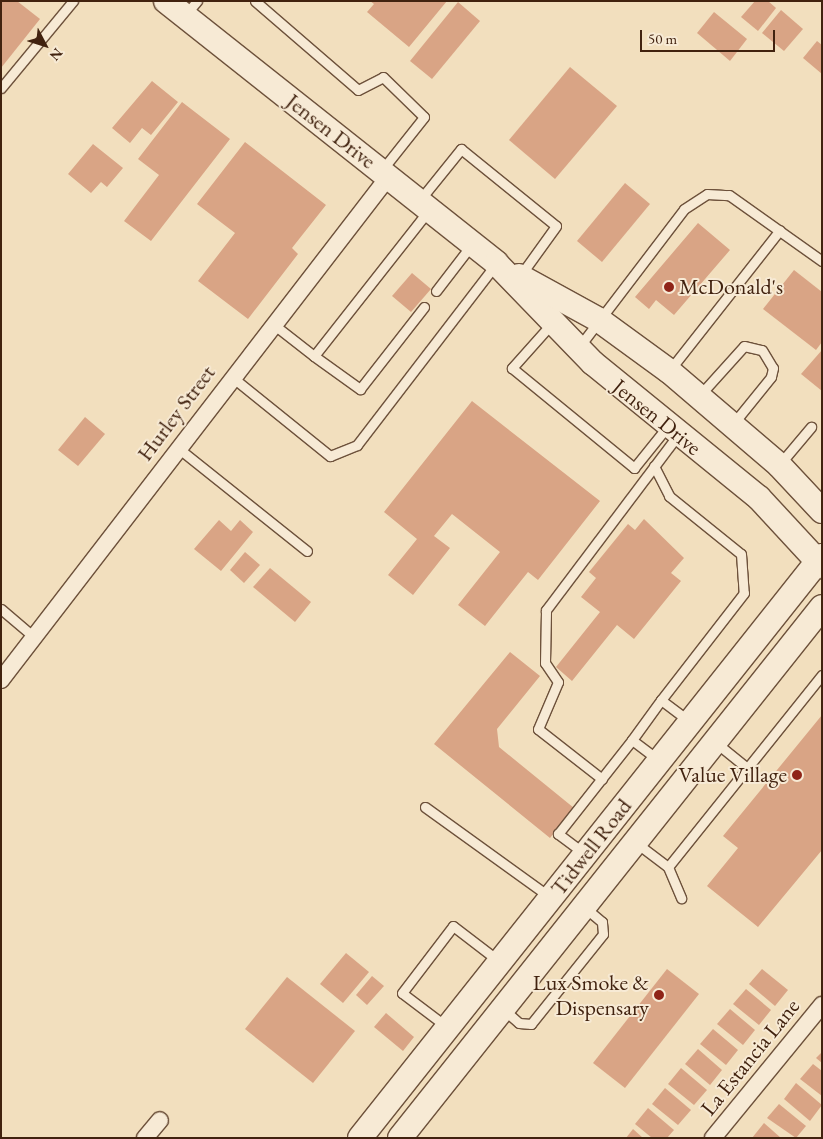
<!DOCTYPE html>
<style>
body{margin:0}
#map{position:relative;width:823px;height:1139px;overflow:hidden;background:#f2dfbe;font-family:"EB Garamond",serif}
div>[style]{position:absolute}
[style*='--x']{left:calc(var(--x)*1px);top:calc(var(--y)*1px);width:calc(var(--w)*1px);rotate:calc(var(--a)*1deg)}
.building>*{inset:0;background:#d9a485}
.roads{filter:drop-shadow(1px 0 #6d513b) drop-shadow(-1px 0 #6d513b) drop-shadow(0 1px #6d513b) drop-shadow(0 -1px #6d513b)}
.service>*{height:9px;margin:-4.5px;padding:0 4.5px;transform-origin:4.5px;border-radius:4.5px;background:#f7ead5}
.minor>*{height:16px;margin:-8px;padding:0 8px;transform-origin:8px;border-radius:8px;background:#f7ead5}
.secondary>*{height:24px;margin:-12px;padding:0 12px;transform-origin:12px;border-radius:12px;background:#f7ead5}
.dots>*{width:14px;height:14px;translate:-50% -50%;box-sizing:border-box;border:2px solid #f7ead5;border-radius:50%}
span{translate:-50% -50%;white-space:nowrap;text-align:center;line-height:1.15;-webkit-text-stroke:4px #f7ead5;paint-order:stroke}
.street-label{font-size:22px;color:#41220f}
.poi-label{font-size:22px;color:#41220f}
.left{translate:0 -50%;text-align:left}
.right{translate:-100% -50%;text-align:right}
.frame{position:absolute;inset:0;border:2px solid #41220f;pointer-events:none}
.north{position:absolute;left:20px;top:20px;width:50px;height:50px;-webkit-text-stroke:4px #f7ead5;paint-order:stroke;rotate:130deg;font-size:14px;font-weight:700;line-height:20px;text-align:center;color:#41220f}
.north::after{content:'';display:block;margin:auto;width:18px;height:22px;background:#41220f;clip-path:polygon(50% 0,100% 100%,50% 72%,0 100%)}
.scale{position:absolute;left:640px;top:30px;width:135px;height:22px;box-sizing:border-box;border:2px solid #41220f;border-top:0;padding-left:6px;font-size:15px;line-height:18px;white-space:nowrap;color:#41220f;-webkit-text-stroke:4px #f7ead5;paint-order:stroke}
</style>
<div id="map">
<div class="building">
<i style="clip-path:polygon(1px 1px,17px 1px,40px 19px,1px 68px)"></i>
<i style="clip-path:polygon(370px 1px,447px 1px,409px 47px,367px 12px,374px 4px)"></i>
<i style="clip-path:polygon(755px 1px,768px 1px,776px 8px,758px 31px,741px 17px)"></i>
<i style="clip-path:polygon(458px 2px,480px 21px,432px 79px,410px 61px)"></i>
<i style="clip-path:polygon(781px 10px,803px 29px,784px 51px,762px 33px)"></i>
<i style="clip-path:polygon(714px 12px,747px 39px,730px 61px,697px 33px)"></i>
<i style="clip-path:polygon(817px 41px,822px 45px,822px 74px,803px 58px)"></i>
<i style="clip-path:polygon(570px 67px,617px 106px,555px 179px,509px 140px)"></i>
<i style="clip-path:polygon(152px 81px,178px 102px,151px 135px,142px 128px,130px 143px,112px 128px)"></i>
<i style="clip-path:polygon(182px 102px,230px 139px,151px 241px,124px 221px,159px 175px,138px 159px)"></i>
<i style="clip-path:polygon(245px 142px,326px 205px,292px 248px,298px 254px,248px 319px,198px 281px,235px 233px,197px 204px)"></i>
<i style="clip-path:polygon(93px 144px,123px 168px,107px 187px,101px 182px,91px 193px,68px 174px)"></i>
<i style="clip-path:polygon(625px 183px,650px 204px,602px 262px,577px 241px)"></i>
<i style="clip-path:polygon(698px 223px,730px 250px,674px 315px,656px 300px,649px 309px,635px 297px)"></i>
<i style="clip-path:polygon(794px 270px,822px 292px,822px 342px,816px 350px,763px 309px)"></i>
<i style="clip-path:polygon(412px 273px,431px 289px,411px 312px,392px 296px)"></i>
<i style="clip-path:polygon(822px 350px,822px 391px,801px 374px)"></i>
<i style="clip-path:polygon(472px 401px,600px 501px,538px 580px,528px 572px,485px 626px,458px 605px,500px 552px,452px 514px,434px 536px,450px 548px,413px 595px,388px 575px,417px 539px,384px 512px)"></i>
<i style="clip-path:polygon(85px 417px,105px 434px,78px 466px,58px 450px)"></i>
<i style="clip-path:polygon(644px 519px,684px 558px,671px 573px,681px 581px,634px 639px,617px 625px,572px 681px,556px 667px,600px 612px,581px 597px,596px 578px,589px 572px,628px 524px,635px 530px)"></i>
<i style="clip-path:polygon(219px 520px,231px 531px,240px 520px,253px 532px,221px 571px,194px 549px)"></i>
<i style="clip-path:polygon(245px 552px,260px 565px,244px 583px,230px 570px)"></i>
<i style="clip-path:polygon(270px 568px,311px 602px,295px 622px,253px 587px)"></i>
<i style="clip-path:polygon(510px 652px,540px 676px,497px 729px,499px 747px,574px 808px,550px 838px,434px 744px)"></i>
<i style="clip-path:polygon(822px 715px,822px 850px,758px 927px,707px 886px,738px 848px,723px 836px)"></i>
<i style="clip-path:polygon(346px 953px,369px 972px,343px 1003px,320px 984px)"></i>
<i style="clip-path:polygon(667px 969px,699px 994px,625px 1088px,593px 1063px)"></i>
<i style="clip-path:polygon(762px 969px,788px 990px,775px 1006px,749px 984px)"></i>
<i style="clip-path:polygon(372px 976px,384px 986px,367px 1005px,356px 995px)"></i>
<i style="clip-path:polygon(287px 977px,355px 1031px,313px 1083px,245px 1029px)"></i>
<i style="clip-path:polygon(746px 989px,771px 1010px,759px 1025px,733px 1004px)"></i>
<i style="clip-path:polygon(730px 1009px,755px 1030px,743px 1045px,717px 1024px)"></i>
<i style="clip-path:polygon(386px 1013px,414px 1037px,403px 1051px,374px 1027px)"></i>
<i style="clip-path:polygon(713px 1029px,738px 1050px,726px 1065px,700px 1044px)"></i>
<i style="clip-path:polygon(698px 1049px,722px 1070px,710px 1085px,685px 1064px)"></i>
<i style="clip-path:polygon(822px 1052px,822px 1063px,816px 1058px)"></i>
<i style="clip-path:polygon(813px 1064px,822px 1071px,822px 1096px,800px 1079px)"></i>
<i style="clip-path:polygon(681px 1068px,707px 1090px,694px 1105px,668px 1084px)"></i>
<i style="clip-path:polygon(796px 1083px,822px 1105px,810px 1121px,784px 1099px)"></i>
<i style="clip-path:polygon(665px 1088px,691px 1110px,678px 1125px,652px 1104px)"></i>
<i style="clip-path:polygon(779px 1104px,806px 1126px,796px 1138px,767px 1118px)"></i>
<i style="clip-path:polygon(648px 1108px,674px 1130px,667px 1138px,652px 1138px,635px 1124px)"></i>
<i style="clip-path:polygon(764px 1123px,781px 1138px,752px 1138px)"></i>
<i style="clip-path:polygon(633px 1129px,643px 1138px,626px 1138px)"></i>
</div>
<div class="roads">
<div class="service">
<i style="--x:255;--y:1;--w:136;--a:40.8"></i>
<i style="--x:358;--y:90;--w:28;--a:-27"></i>
<i style="--x:383;--y:77;--w:57;--a:44.3"></i>
<i style="--x:424;--y:117;--w:68;--a:128.4"></i>
<i style="--x:186;--y:14;--w:17;--a:-50"></i>
<i style="--x:1;--y:88;--w:113;--a:-50.4"></i>
<i style="--x:419;--y:201;--w:67;--a:-51.1"></i>
<i style="--x:461;--y:149;--w:122;--a:39"></i>
<i style="--x:556;--y:226;--w:62;--a:125.8"></i>
<i style="--x:436;--y:291;--w:59;--a:-52.5"></i>
<i style="--x:553;--y:322;--w:62;--a:131.7"></i>
<i style="--x:512;--y:368;--w:158;--a:39.3"></i>
<i style="--x:634;--y:468;--w:53;--a:-51.2"></i>
<i style="--x:273;--y:324;--w:52;--a:38"></i>
<i style="--x:314;--y:356;--w:184;--a:-51.8"></i>
<i style="--x:579;--y:347;--w:173;--a:-52.7"></i>
<i style="--x:684;--y:209;--w:27;--a:-33"></i>
<i style="--x:707;--y:194;--w:22;--a:3"></i>
<i style="--x:729;--y:195;--w:114;--a:35.4"></i>
<i style="--x:314;--y:356;--w:57;--a:35.7"></i>
<i style="--x:360;--y:389;--w:104;--a:-52"></i>
<i style="--x:669;--y:371;--w:179;--a:-51.8"></i>
<i style="--x:232;--y:377;--w:126;--a:38.9"></i>
<i style="--x:330;--y:456;--w:29;--a:-22"></i>
<i style="--x:357;--y:445;--w:228;--a:-52.5"></i>
<i style="--x:699;--y:396;--w:67;--a:-48"></i>
<i style="--x:744;--y:346;--w:18;--a:13"></i>
<i style="--x:762;--y:350;--w:21;--a:59"></i>
<i style="--x:773;--y:368;--w:9;--a:103"></i>
<i style="--x:771;--y:377;--w:60;--a:129"></i>
<i style="--x:178;--y:448;--w:165;--a:38.6"></i>
<i style="--x:779;--y:465;--w:50;--a:-49.9"></i>
<i style="--x:654;--y:466;--w:34;--a:63"></i>
<i style="--x:669;--y:496;--w:92;--a:38.9"></i>
<i style="--x:741;--y:554;--w:39;--a:86"></i>
<i style="--x:744;--y:593;--w:135;--a:127.8"></i>
<i style="--x:1;--y:609;--w:43;--a:40.3"></i>
<i style="--x:632;--y:740;--w:49;--a:-54.1"></i>
<i style="--x:661;--y:700;--w:36;--a:37"></i>
<i style="--x:715;--y:742;--w:41;--a:39.1"></i>
<i style="--x:602;--y:779;--w:81;--a:-142"></i>
<i style="--x:538;--y:729;--w:51;--a:-66.9"></i>
<i style="--x:558;--y:682;--w:23;--a:-124"></i>
<i style="--x:545;--y:663;--w:53;--a:-88.9"></i>
<i style="--x:546;--y:610;--w:219;--a:-53"></i>
<i style="--x:425;--y:807;--w:155;--a:35.8"></i>
<i style="--x:635;--y:842;--w:41;--a:37.1"></i>
<i style="--x:668;--y:867;--w:246;--a:-51.3"></i>
<i style="--x:585;--y:854;--w:34;--a:-143"></i>
<i style="--x:558;--y:834;--w:120;--a:-51.8"></i>
<i style="--x:632;--y:740;--w:35;--a:37"></i>
<i style="--x:668;--y:867;--w:34;--a:67"></i>
<i style="--x:503;--y:1009;--w:21;--a:41"></i>
<i style="--x:519;--y:1023;--w:12;--a:5"></i>
<i style="--x:531;--y:1024;--w:115;--a:-51.3"></i>
<i style="--x:603;--y:934;--w:12;--a:-95"></i>
<i style="--x:602;--y:922;--w:23;--a:-140"></i>
<i style="--x:447;--y:1027;--w:56;--a:-142.9"></i>
<i style="--x:402;--y:993;--w:84;--a:-52.7"></i>
<i style="--x:453;--y:926;--w:59;--a:37.5"></i>
</div>
<div class="minor">
<i style="--x:1;--y:680;--w:636;--a:-52.41"></i>
<i style="--x:145;--y:1138;--w:23;--a:-50"></i>
<i style="--x:713;--y:1138;--w:172;--a:-50.7"></i>
</div>
<div class="secondary">
<i style="--x:166;--y:1;--w:421;--a:38.4"></i>
<i style="--x:496;--y:263;--w:139;--a:45.9"></i>
<i style="--x:593;--y:363;--w:214;--a:39.1"></i>
<i style="--x:759;--y:498;--w:93;--a:47.2"></i>
<i style="--x:519;--y:276;--w:91;--a:28.8"></i>
<i style="--x:599;--y:320;--w:87;--a:36.1"></i>
<i style="--x:669;--y:371;--w:145;--a:40.5"></i>
<i style="--x:779;--y:465;--w:63;--a:46.9"></i>
<i style="--x:360;--y:1138;--w:743;--a:-51.56"></i>
<i style="--x:400;--y:1138;--w:678;--a:-51.52"></i>
</div>
</div>
<div class="dots">
<i style="left:669px;top:287px;background:#8f2418"></i>
<i style="left:797px;top:775px;background:#8f2418"></i>
<i style="left:659px;top:995px;background:#8f2418"></i>
</div>
<div class="street-label">
<span style="left:331px;top:131px;rotate:38deg">Jensen Drive</span>
<span style="left:176px;top:413px;rotate:-53deg">Hurley Street</span>
<span style="left:657px;top:417px;rotate:39deg">Jensen Drive</span>
<span style="left:591px;top:847px;rotate:-52deg">Tidwell Road</span>
<span style="left:750px;top:1057px;rotate:-51deg">La Estancia Lane</span>
</div>
<div class="poi-label">
<span class="left" style="left:679px;top:287px">McDonald's</span>
<span class="right" style="left:787px;top:775px">Value Village</span>
<span class="right" style="left:649px;top:995px">Lux Smoke &amp;<br>Dispensary</span>
</div>
<div class="frame"></div>
<div class="north">N</div>
<div class="scale">50 m</div>
</div>
